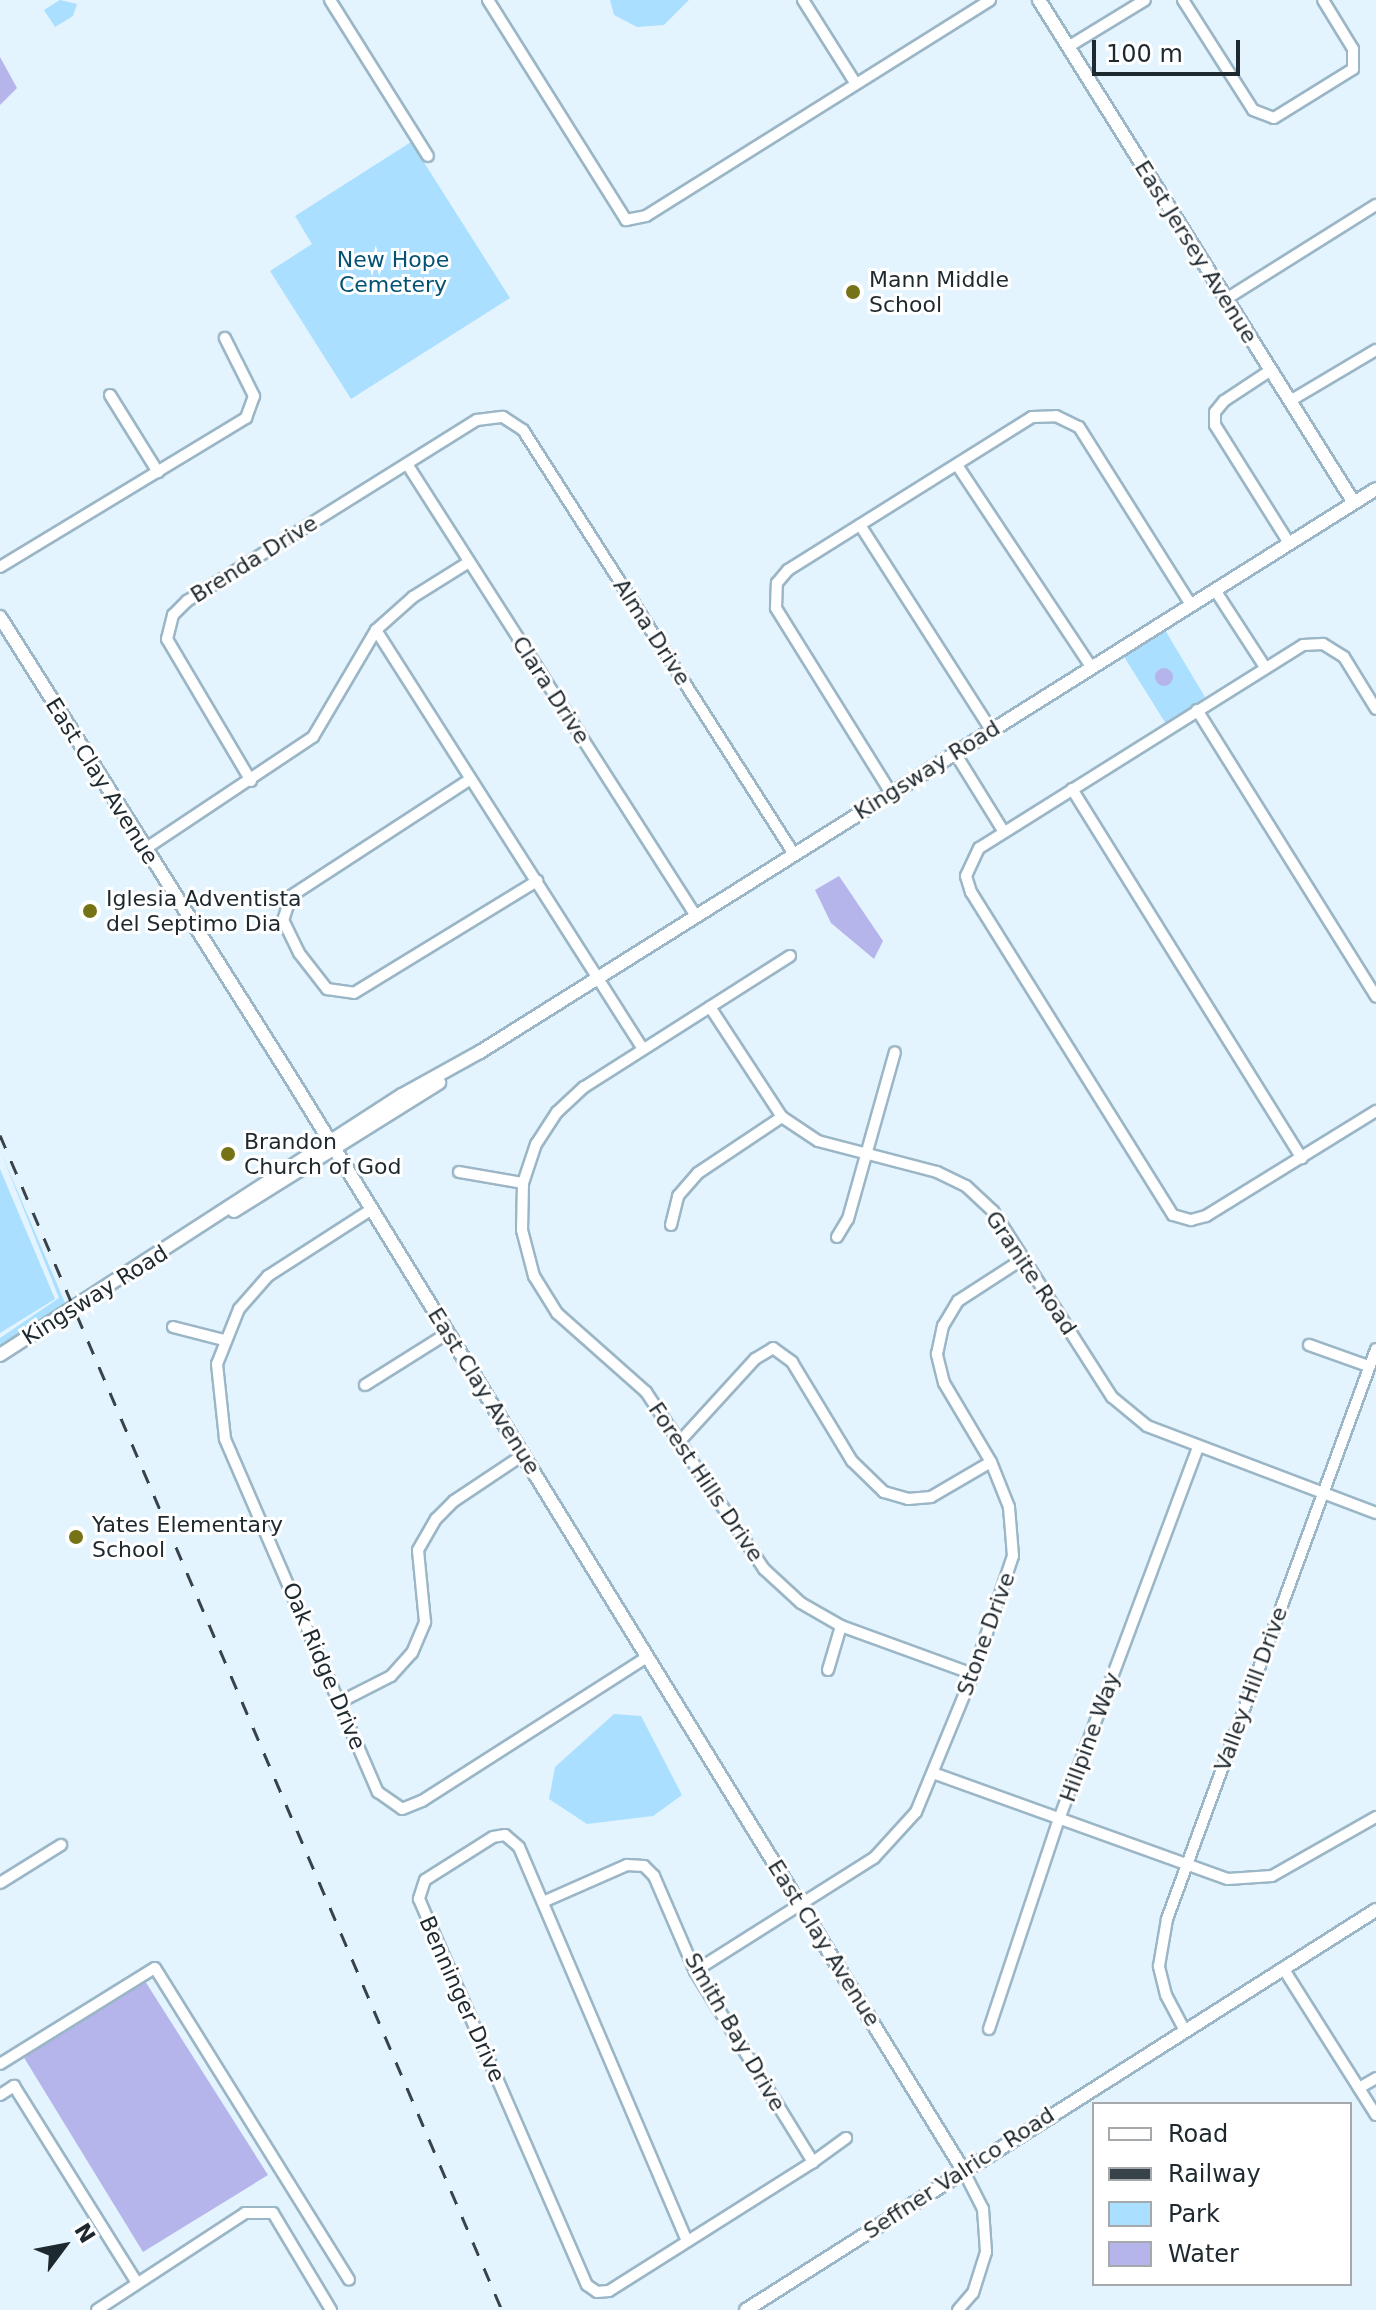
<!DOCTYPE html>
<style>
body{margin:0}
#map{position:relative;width:1376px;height:2310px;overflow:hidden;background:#e4f4ff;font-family:"DejaVu Sans",sans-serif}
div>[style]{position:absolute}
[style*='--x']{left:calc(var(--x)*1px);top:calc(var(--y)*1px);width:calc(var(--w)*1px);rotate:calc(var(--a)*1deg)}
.green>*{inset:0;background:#aadfff}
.water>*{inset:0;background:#b5b4eb}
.round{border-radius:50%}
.roads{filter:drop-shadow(2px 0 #9bb6c6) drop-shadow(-2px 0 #9bb6c6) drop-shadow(0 2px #9bb6c6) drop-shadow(0 -2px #9bb6c6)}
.minor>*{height:10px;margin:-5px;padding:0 5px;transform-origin:5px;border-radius:5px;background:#fff}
.tertiary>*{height:12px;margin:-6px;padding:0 6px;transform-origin:6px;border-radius:6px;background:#fff}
.rail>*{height:3px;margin-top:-1.5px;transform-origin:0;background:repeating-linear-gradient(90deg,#374249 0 14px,transparent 0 28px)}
.dots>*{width:22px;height:22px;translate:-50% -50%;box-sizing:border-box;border:4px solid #fff;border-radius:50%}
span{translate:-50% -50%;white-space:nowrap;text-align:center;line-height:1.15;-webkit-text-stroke:6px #fff;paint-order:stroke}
.street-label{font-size:22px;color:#1e292f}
.park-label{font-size:22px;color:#035273}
.poi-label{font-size:22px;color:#1e292f}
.left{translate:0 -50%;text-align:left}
.legend{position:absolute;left:1092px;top:2102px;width:260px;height:184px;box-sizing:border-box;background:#fff;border:2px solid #a5a9ac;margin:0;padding:10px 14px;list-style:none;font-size:24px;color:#1e292f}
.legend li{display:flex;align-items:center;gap:16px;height:40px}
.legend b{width:40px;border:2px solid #a5a9ac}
.north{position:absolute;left:24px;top:2206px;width:80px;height:80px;-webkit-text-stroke:6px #fff;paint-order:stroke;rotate:58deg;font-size:22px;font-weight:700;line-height:32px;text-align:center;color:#1e292f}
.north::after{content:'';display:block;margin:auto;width:28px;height:36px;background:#1e292f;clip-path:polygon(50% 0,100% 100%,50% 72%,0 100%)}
.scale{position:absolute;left:1092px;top:40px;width:148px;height:36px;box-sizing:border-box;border:4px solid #1e292f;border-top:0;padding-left:10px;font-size:24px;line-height:28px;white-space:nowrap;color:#1e292f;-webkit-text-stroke:6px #fff;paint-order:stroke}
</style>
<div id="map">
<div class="green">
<i style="clip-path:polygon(60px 0,77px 4px,73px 16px,55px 27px,44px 10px)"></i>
<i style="clip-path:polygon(610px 0,689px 0,664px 25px,637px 27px,614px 15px)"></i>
<i style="clip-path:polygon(411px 142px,510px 298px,351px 399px,270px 271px,312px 244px,295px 216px)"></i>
<i style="clip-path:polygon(1165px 630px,1205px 697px,1166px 724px,1123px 655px)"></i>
<i style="clip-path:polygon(0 1150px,66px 1305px,0 1348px,0 1338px,59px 1298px)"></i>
<i style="clip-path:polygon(0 1169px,55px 1299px,0 1333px)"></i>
<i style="clip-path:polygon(614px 1714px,641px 1716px,682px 1795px,653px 1816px,587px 1824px,549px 1799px,555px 1767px)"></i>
</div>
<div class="water">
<i style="clip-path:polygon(0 57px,17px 88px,0 105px)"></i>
<i class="round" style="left:1155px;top:668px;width:18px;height:18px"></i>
<i style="clip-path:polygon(839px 876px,883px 941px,874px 959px,831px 923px,815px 890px)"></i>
<i style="clip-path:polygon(145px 1981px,268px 2175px,143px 2252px,23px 2056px)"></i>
</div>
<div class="roads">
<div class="minor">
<i style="--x:330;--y:0;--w:184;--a:57.9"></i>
<i style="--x:488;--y:0;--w:260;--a:57.9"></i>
<i style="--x:626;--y:220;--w:20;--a:-11"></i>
<i style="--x:646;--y:216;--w:406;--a:-32.1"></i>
<i style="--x:803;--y:0;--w:99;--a:57.8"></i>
<i style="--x:1183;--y:0;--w:130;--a:57.5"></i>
<i style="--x:1253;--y:110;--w:22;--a:21"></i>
<i style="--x:1274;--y:118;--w:93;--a:-31.8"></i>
<i style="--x:1353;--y:69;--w:20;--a:-90"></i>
<i style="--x:1353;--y:49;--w:57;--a:-121.5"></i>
<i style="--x:1068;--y:47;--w:90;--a:-31.4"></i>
<i style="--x:1226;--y:299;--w:177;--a:-32.1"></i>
<i style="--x:1271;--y:370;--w:56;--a:146.6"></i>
<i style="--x:1224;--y:401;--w:14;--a:129"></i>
<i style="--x:1215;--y:412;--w:13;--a:90"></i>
<i style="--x:1215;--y:425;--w:139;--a:57.9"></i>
<i style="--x:110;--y:395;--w:91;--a:58.1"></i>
<i style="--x:1290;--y:401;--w:100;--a:-30.7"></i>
<i style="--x:407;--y:464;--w:536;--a:57.41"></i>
<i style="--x:957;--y:465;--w:242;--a:56.4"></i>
<i style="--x:860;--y:525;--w:243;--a:57.4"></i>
<i style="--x:0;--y:567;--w:288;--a:-31.2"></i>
<i style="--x:246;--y:418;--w:23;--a:-70"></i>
<i style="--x:254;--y:396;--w:65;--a:-116.6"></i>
<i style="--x:1215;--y:590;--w:92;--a:57"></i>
<i style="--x:376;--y:630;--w:497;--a:57.5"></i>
<i style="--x:1376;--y:709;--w:61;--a:-121.6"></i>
<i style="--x:1344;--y:657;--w:25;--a:-148"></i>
<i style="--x:1323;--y:644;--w:20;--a:177"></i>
<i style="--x:1303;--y:645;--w:382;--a:147.9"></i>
<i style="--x:979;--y:848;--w:31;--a:115"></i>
<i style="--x:966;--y:876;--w:17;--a:73"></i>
<i style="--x:971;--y:892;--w:381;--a:58"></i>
<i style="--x:1173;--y:1215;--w:19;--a:16"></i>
<i style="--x:1191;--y:1220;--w:16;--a:-15"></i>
<i style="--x:1206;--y:1216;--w:200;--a:-31.7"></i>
<i style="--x:1197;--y:710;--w:338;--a:58"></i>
<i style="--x:955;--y:753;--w:93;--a:58.2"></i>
<i style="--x:469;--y:780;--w:212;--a:146.9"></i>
<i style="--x:291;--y:896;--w:25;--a:108"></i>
<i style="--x:283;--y:920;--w:37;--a:64"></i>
<i style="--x:299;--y:953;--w:46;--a:52.1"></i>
<i style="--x:327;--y:989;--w:27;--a:8"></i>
<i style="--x:354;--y:993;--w:215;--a:-31.5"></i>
<i style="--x:251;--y:781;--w:165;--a:-120.6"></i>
<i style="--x:167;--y:639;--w:25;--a:-76"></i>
<i style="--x:173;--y:615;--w:20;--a:-45"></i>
<i style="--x:187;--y:601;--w:342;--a:-32"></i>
<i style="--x:477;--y:420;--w:26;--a:-7"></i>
<i style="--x:503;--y:417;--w:24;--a:33"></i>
<i style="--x:523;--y:430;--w:503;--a:57.42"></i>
<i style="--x:1072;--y:789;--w:435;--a:58.1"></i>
<i style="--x:891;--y:793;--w:218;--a:-121.9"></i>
<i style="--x:776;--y:608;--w:25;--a:-88"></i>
<i style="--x:777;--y:583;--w:17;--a:-50"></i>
<i style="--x:788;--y:570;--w:288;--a:-32.1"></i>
<i style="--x:1032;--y:417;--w:24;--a:-2"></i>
<i style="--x:1056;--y:416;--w:25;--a:26"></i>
<i style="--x:1079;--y:427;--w:210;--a:57.8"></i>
<i style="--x:145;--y:849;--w:202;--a:-33.7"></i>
<i style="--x:313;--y:737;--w:124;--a:-59.5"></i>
<i style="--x:376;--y:630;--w:50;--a:-41.7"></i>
<i style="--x:413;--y:597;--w:66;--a:-32"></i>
<i style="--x:790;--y:956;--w:244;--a:147.5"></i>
<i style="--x:584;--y:1087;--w:37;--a:137"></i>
<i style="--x:557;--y:1112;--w:38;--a:123"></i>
<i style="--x:536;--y:1144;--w:41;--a:108.4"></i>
<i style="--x:523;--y:1183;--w:47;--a:91.2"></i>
<i style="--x:522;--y:1230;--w:48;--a:75.4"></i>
<i style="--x:534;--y:1276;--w:44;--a:58.1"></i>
<i style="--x:557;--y:1313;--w:119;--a:41.6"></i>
<i style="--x:646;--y:1392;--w:213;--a:56.3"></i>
<i style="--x:764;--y:1569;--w:50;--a:42.6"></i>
<i style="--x:801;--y:1603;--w:46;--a:29.9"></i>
<i style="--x:841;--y:1626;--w:140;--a:20"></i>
<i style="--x:710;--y:1007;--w:131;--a:56.8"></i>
<i style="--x:782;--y:1117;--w:43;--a:33.7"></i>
<i style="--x:818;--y:1141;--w:123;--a:14.6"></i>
<i style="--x:937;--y:1172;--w:32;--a:26"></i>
<i style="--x:966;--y:1186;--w:37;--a:43"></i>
<i style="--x:993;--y:1211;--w:221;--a:57.4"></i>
<i style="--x:1112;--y:1397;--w:45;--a:39.6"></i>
<i style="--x:1147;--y:1426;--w:245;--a:20.8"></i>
<i style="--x:459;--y:1172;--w:65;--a:9.8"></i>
<i style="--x:372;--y:1209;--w:124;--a:147.2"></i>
<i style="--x:268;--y:1276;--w:44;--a:131.3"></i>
<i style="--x:239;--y:1309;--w:59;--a:111.8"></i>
<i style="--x:217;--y:1364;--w:75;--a:83.9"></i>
<i style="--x:225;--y:1439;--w:385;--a:66.6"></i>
<i style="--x:378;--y:1792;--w:29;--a:35"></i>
<i style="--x:402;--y:1809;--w:22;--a:-22"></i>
<i style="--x:422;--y:1801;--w:267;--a:-32.6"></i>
<i style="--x:671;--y:1225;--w:30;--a:-76"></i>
<i style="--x:678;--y:1196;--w:30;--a:-49"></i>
<i style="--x:698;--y:1173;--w:101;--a:-33.7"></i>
<i style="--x:837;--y:1237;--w:21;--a:-59"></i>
<i style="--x:848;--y:1219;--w:173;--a:-74.3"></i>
<i style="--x:173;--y:1327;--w:53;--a:14.3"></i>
<i style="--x:1309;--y:1345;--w:63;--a:19.6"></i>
<i style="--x:365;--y:1385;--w:98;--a:-32.1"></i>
<i style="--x:681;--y:1440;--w:110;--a:-47.6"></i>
<i style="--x:755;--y:1359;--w:21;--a:-31"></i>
<i style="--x:773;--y:1348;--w:24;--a:36"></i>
<i style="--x:792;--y:1362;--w:116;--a:58.8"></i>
<i style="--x:852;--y:1461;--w:45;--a:44.1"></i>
<i style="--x:884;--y:1492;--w:25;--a:16"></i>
<i style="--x:908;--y:1499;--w:23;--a:-5"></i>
<i style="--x:931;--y:1497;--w:69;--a:-30.3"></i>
<i style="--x:828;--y:1670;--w:46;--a:-73.5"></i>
<i style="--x:340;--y:1702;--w:57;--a:-27"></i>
<i style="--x:391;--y:1676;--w:31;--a:-48"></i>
<i style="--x:412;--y:1653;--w:34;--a:-67"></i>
<i style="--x:425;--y:1622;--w:72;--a:-95.6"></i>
<i style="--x:418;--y:1550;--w:36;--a:-60"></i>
<i style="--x:436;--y:1519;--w:25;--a:-45"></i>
<i style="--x:454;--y:1501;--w:83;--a:-33.7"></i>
<i style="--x:933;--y:1773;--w:313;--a:19.8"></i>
<i style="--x:1228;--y:1879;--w:44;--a:-3.9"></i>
<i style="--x:1272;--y:1876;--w:120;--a:-29.6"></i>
<i style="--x:0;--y:1883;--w:72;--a:-31.9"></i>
<i style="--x:543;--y:1902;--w:92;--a:-23.8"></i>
<i style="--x:627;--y:1865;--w:17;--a:3"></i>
<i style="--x:644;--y:1866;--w:14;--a:45"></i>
<i style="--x:654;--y:1876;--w:103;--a:66.7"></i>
<i style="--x:695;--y:1971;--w:225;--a:58.3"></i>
<i style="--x:1283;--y:1968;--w:174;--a:57.7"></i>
<i style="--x:695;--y:1971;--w:212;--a:-32.3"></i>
<i style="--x:874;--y:1858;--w:62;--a:-47.6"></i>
<i style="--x:916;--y:1812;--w:149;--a:-67.6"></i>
<i style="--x:973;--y:1674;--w:125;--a:-71.3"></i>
<i style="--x:1013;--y:1556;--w:49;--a:-94.7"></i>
<i style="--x:1009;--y:1507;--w:48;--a:-111.8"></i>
<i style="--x:991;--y:1462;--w:92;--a:-120.7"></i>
<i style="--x:944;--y:1383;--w:30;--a:-104"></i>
<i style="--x:937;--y:1354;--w:29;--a:-78"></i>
<i style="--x:943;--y:1326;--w:29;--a:-59"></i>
<i style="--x:958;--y:1301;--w:77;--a:-32.9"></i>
<i style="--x:989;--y:2029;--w:221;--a:-71.6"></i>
<i style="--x:1059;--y:1819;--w:396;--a:-69.5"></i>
<i style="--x:1184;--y:2029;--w:38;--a:-118"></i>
<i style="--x:1166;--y:1995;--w:30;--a:-104"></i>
<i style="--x:1159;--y:1966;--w:48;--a:-80.3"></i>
<i style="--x:1167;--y:1919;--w:607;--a:-69.86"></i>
<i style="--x:0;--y:2064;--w:182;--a:-31.8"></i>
<i style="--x:155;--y:1968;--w:367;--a:58.1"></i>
<i style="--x:1359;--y:2088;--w:20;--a:-30"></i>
<i style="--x:0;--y:2095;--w:17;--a:-33"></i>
<i style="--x:14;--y:2086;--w:232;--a:58"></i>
<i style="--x:687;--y:2241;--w:428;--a:-113.1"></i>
<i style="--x:519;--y:1847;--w:18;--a:-139"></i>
<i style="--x:505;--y:1835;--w:12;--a:171"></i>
<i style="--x:493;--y:1837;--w:80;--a:147.7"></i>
<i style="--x:425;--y:1880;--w:20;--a:108"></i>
<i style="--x:419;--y:1899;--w:421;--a:66.5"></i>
<i style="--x:587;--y:2285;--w:12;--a:35"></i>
<i style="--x:597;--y:2292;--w:12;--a:-5"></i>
<i style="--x:609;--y:2291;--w:241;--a:-32.3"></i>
<i style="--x:813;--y:2162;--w:41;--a:-36"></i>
<i style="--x:97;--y:2310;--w:177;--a:-33.2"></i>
<i style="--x:245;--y:2213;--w:28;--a:0"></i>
<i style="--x:273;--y:2213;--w:113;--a:59.1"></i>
<i style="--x:958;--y:2310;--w:23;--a:-49"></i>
<i style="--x:973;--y:2293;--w:43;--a:-72.4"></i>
<i style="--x:986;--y:2252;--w:43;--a:-94"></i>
<i style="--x:983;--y:2209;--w:44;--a:-117.1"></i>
</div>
<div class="tertiary">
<i style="--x:1039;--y:0;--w:593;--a:57.94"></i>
<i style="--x:0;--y:617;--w:545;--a:57.74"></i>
<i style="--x:291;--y:1078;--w:1282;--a:58.39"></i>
<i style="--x:234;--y:1211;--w:242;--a:-32"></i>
<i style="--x:0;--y:1355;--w:479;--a:-32.9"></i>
<i style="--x:402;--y:1095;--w:89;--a:-28.9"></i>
<i style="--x:480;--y:1052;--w:1058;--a:-32.14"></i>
<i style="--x:746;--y:2310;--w:746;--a:-32.41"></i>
</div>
</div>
<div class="rail">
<i style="--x:0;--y:1135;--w:1278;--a:66.87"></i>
</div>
<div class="dots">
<i style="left:853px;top:292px;background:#757316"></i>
<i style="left:90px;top:911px;background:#757316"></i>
<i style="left:228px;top:1154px;background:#757316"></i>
<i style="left:76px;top:1537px;background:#757316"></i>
</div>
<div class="street-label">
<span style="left:1196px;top:252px;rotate:58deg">East Jersey Avenue</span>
<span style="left:254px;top:559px;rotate:-32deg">Brenda Drive</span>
<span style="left:652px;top:632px;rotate:57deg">Alma Drive</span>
<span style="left:551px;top:690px;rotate:57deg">Clara Drive</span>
<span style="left:927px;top:770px;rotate:-32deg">Kingsway Road</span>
<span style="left:102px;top:781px;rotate:58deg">East Clay Avenue</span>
<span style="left:1031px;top:1273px;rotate:56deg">Granite Road</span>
<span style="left:95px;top:1295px;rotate:-32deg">Kingsway Road</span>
<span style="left:484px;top:1391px;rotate:58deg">East Clay Avenue</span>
<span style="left:706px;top:1482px;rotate:56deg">Forest Hills Drive</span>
<span style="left:986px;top:1634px;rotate:-70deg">Stone Drive</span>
<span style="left:324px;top:1666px;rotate:67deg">Oak Ridge Drive</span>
<span style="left:1251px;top:1689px;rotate:-70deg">Valley Hill Drive</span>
<span style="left:1090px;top:1737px;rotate:-70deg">Hillpine Way</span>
<span style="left:824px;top:1943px;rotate:58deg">East Clay Avenue</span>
<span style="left:462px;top:1999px;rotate:66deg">Benninger Drive</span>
<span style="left:735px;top:2032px;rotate:60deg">Smith Bay Drive</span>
<span style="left:959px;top:2173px;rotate:-33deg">Seffner Valrico Road</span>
</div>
<div class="park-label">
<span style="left:393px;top:272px">New Hope<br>Cemetery</span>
</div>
<div class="poi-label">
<span class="left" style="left:869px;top:292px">Mann Middle<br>School</span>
<span class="left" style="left:106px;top:911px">Iglesia Adventista<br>del Septimo Dia</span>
<span class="left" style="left:244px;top:1154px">Brandon<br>Church of God</span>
<span class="left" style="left:92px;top:1537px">Yates Elementary<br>School</span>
</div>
<ul class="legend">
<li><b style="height:10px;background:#fff"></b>Road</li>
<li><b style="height:10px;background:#374249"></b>Railway</li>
<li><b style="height:22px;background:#aadfff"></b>Park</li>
<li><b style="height:22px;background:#b5b4eb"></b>Water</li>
</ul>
<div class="north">N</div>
<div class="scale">100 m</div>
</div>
